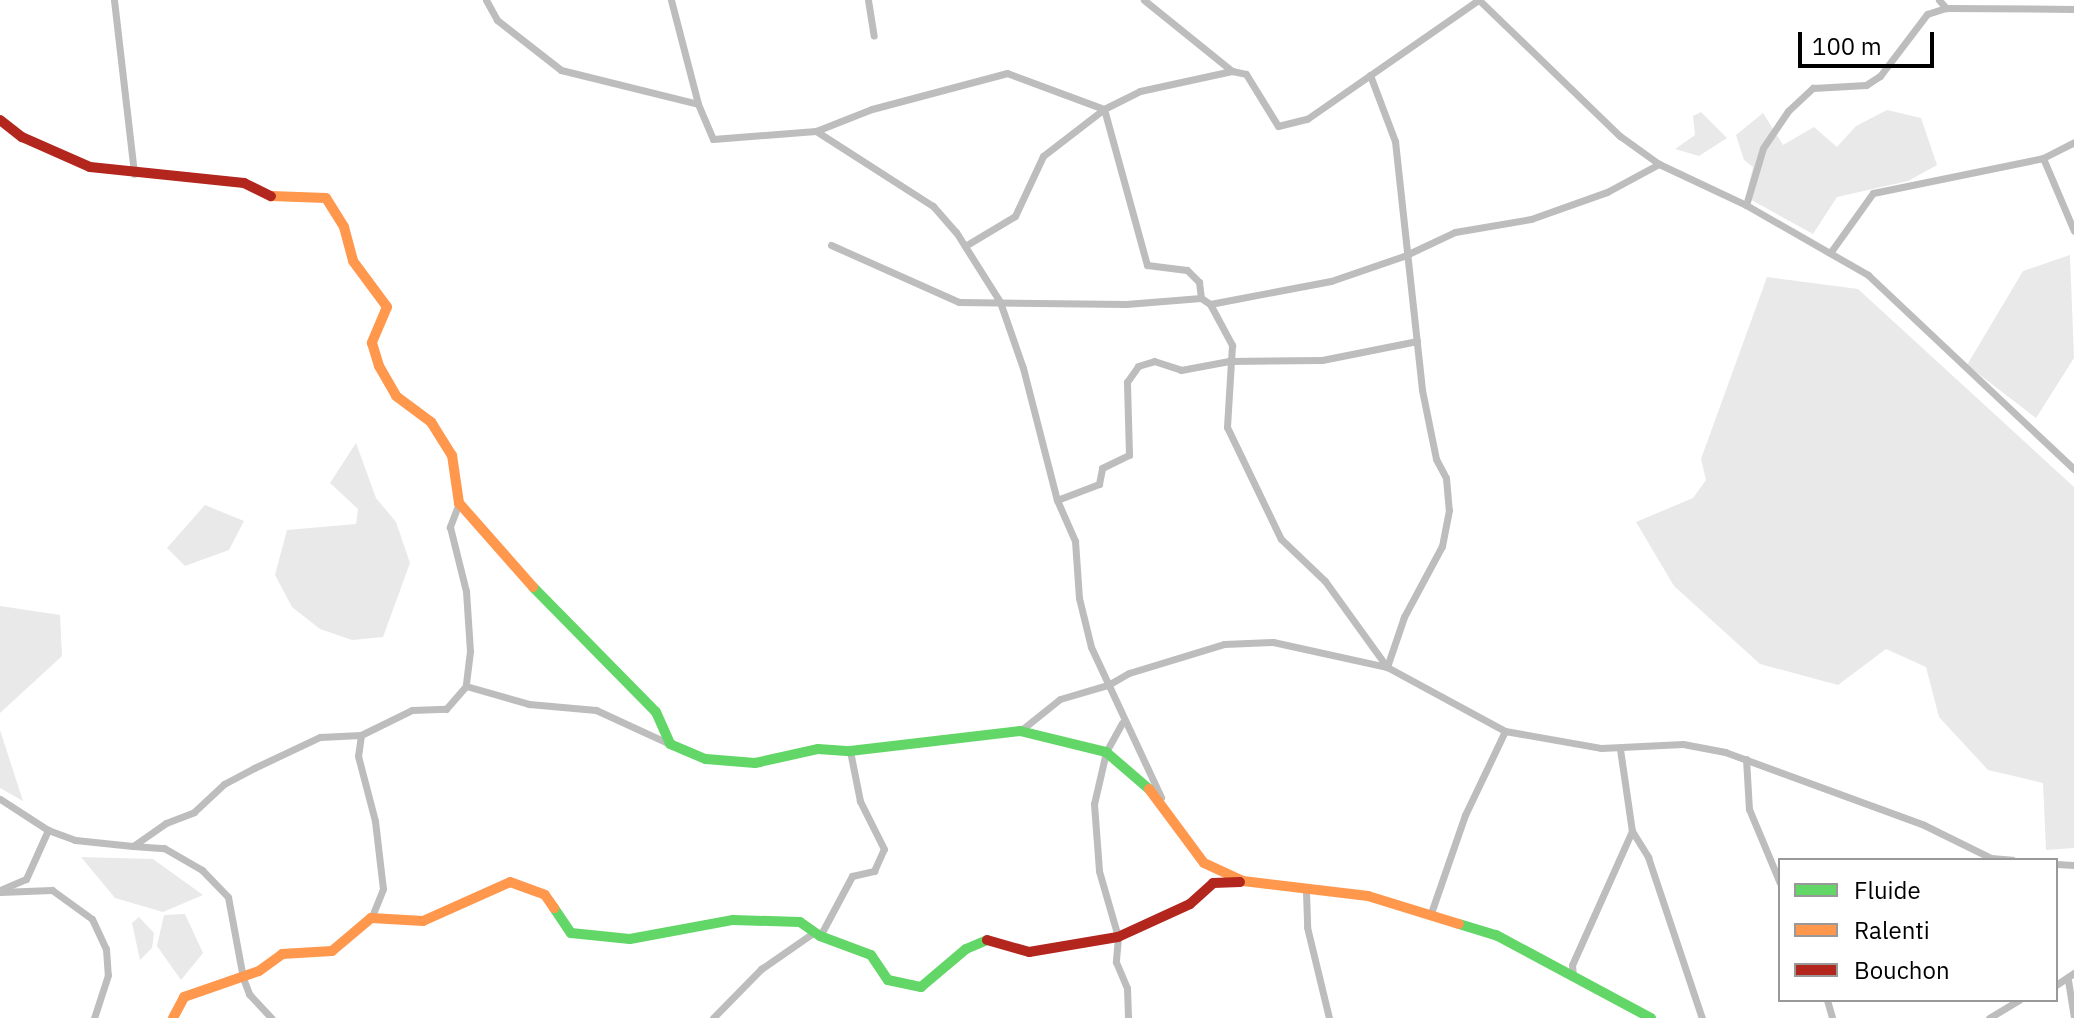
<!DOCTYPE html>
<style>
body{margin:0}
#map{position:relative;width:2074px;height:1018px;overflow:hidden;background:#fff;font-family:"IBM Plex Sans",sans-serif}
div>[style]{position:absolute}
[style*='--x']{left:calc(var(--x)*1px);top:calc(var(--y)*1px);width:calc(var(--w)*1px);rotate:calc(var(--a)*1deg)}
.green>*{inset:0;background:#e9e9e9}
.street>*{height:7px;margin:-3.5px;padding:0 3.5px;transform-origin:3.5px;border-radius:3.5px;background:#bdbdbd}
.fast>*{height:10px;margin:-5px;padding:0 5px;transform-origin:5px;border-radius:5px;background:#63d668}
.slow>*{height:10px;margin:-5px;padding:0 5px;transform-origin:5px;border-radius:5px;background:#ff974d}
.jam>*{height:10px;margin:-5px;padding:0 5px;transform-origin:5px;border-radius:5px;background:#b3261e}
span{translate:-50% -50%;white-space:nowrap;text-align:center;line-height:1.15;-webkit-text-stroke:6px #fff;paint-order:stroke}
.legend{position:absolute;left:1778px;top:858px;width:280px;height:144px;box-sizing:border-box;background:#fff;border:2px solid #999;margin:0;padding:10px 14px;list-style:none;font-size:24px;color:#000}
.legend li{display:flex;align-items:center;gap:16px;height:40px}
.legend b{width:40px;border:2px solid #999}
.scale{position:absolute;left:1798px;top:32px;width:136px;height:36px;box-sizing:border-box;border:4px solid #000;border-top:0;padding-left:10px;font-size:24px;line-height:28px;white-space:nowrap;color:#000;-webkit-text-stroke:6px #fff;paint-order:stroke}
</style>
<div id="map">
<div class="green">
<i style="clip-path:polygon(1887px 110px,1921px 118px,1937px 165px,1908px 181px,1837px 197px,1813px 234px,1746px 197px,1753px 167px,1744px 160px,1736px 135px,1763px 113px,1783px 145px,1814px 127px,1837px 147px,1856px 126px)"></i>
<i style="clip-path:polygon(1701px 112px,1727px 138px,1699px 156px,1675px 149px,1695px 135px,1693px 116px)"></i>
<i style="clip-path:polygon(2070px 255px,2074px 358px,2036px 418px,1967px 365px,2023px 271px)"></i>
<i style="clip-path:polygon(1767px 277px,1858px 289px,2074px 487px,2074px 848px,2046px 850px,2043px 783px,1988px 770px,1939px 717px,1926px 667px,1886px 649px,1838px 685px,1760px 664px,1674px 586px,1636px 522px,1693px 498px,1706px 480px,1701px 459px)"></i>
<i style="clip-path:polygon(356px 443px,376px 498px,396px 522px,410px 563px,383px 637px,352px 640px,320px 629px,292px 607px,275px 575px,287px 530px,356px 524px,358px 509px,330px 483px)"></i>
<i style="clip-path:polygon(205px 505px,244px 521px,229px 550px,185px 566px,167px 548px)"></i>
<i style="clip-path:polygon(0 606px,60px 615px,62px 656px,0 713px)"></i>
<i style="clip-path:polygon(0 730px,23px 801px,0 788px)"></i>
<i style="clip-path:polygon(81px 857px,153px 859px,203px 895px,163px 912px,115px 898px)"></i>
<i style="clip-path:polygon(185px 914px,203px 953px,181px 980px,157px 946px,164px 915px)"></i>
<i style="clip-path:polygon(139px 917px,154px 933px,152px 948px,140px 960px,132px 923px)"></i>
</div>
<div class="street">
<i style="--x:114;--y:0;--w:175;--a:83.4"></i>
<i style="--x:486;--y:0;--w:23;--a:61"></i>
<i style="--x:497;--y:20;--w:81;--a:38"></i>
<i style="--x:561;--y:70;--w:141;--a:13.9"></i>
<i style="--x:698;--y:104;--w:38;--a:67"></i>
<i style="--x:713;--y:139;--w:103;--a:-4.4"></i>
<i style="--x:816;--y:131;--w:139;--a:32.7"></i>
<i style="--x:933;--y:206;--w:35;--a:49"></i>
<i style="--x:956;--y:232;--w:83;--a:57.8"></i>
<i style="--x:1000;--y:302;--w:70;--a:70.8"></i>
<i style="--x:1023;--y:368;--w:136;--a:75.6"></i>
<i style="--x:1057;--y:500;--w:45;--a:66.3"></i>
<i style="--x:1075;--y:541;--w:57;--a:86"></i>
<i style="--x:1079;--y:598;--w:50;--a:76.2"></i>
<i style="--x:1091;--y:647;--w:166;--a:65"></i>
<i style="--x:671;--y:0;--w:107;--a:75.4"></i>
<i style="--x:868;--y:0;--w:36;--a:81"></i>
<i style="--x:1144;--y:0;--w:113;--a:38.9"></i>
<i style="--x:1479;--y:0;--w:196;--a:44"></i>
<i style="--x:1620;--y:136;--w:48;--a:35.7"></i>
<i style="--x:1659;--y:164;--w:96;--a:25.2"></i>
<i style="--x:1746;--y:205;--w:141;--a:29.8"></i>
<i style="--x:1868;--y:275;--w:283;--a:43.3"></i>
<i style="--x:1939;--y:0;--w:11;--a:49"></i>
<i style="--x:1946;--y:8;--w:128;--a:0.4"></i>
<i style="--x:1370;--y:75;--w:71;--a:69.3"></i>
<i style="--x:1395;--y:141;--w:250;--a:83.8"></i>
<i style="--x:1422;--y:390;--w:70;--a:78.5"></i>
<i style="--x:1436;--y:459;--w:21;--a:62"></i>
<i style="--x:1446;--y:478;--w:32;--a:85"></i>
<i style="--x:1449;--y:510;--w:37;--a:101"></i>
<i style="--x:1442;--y:546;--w:81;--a:118.2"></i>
<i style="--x:1404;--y:617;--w:53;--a:108.8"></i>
<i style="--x:816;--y:131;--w:60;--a:-21.4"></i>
<i style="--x:872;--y:109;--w:140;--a:-14.9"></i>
<i style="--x:1007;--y:73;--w:103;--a:20.4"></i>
<i style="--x:1104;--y:109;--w:40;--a:-26.6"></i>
<i style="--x:1140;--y:91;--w:94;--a:-12.3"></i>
<i style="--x:1232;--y:71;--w:14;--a:12"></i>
<i style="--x:1246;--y:74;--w:61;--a:58.4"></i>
<i style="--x:1278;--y:126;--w:30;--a:-14"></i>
<i style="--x:1307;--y:119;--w:208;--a:-34.8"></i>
<i style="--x:2043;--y:158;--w:79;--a:67"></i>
<i style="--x:1746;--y:205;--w:59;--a:-73.4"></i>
<i style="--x:1763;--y:148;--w:45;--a:-56"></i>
<i style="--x:1788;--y:111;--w:34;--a:-43"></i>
<i style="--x:1813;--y:88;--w:53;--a:-3.2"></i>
<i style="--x:1866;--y:85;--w:17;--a:-33"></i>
<i style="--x:1880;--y:76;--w:78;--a:-52.8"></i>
<i style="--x:1927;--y:14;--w:20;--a:-18"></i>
<i style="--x:831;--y:245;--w:140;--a:24"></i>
<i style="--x:959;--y:302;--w:167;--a:0.7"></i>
<i style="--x:1126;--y:304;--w:75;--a:-4.6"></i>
<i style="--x:1201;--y:298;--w:11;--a:34"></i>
<i style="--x:1210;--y:304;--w:123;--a:-10.8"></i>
<i style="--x:1331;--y:281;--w:77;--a:-18.9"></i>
<i style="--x:1404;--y:256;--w:56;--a:-25.2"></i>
<i style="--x:1455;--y:232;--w:77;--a:-9.7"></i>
<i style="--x:1531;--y:219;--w:81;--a:-19.6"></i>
<i style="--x:1607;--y:192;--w:59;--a:-28.3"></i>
<i style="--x:965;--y:246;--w:58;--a:-31"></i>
<i style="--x:1015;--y:216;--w:66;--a:-65"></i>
<i style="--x:1043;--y:156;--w:77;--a:-37.6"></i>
<i style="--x:1104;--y:109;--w:162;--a:74.6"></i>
<i style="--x:1147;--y:265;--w:40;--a:7.1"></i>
<i style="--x:1187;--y:270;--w:17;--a:45"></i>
<i style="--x:1199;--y:282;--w:16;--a:83"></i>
<i style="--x:1830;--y:253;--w:74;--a:-54.4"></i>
<i style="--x:1873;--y:193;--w:174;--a:-11.6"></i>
<i style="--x:2043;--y:158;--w:35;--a:-27"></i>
<i style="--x:1210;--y:304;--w:47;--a:61.8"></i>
<i style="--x:1232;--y:345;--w:82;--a:93.5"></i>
<i style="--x:1227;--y:427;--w:124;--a:64.3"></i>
<i style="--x:1281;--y:539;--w:61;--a:43.7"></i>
<i style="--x:1325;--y:581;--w:106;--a:54.2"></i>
<i style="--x:1057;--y:500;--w:45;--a:-20.9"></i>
<i style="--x:1099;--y:484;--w:16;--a:-79"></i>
<i style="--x:1102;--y:468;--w:30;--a:-26"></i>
<i style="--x:1129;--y:455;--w:73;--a:-91.6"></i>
<i style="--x:1127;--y:382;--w:19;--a:-55"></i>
<i style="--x:1138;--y:366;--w:17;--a:-17"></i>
<i style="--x:1154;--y:361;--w:28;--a:18"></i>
<i style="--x:1181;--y:370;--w:49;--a:-10.6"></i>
<i style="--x:1229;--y:361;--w:93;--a:-0.6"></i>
<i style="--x:1322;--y:360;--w:97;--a:-11.3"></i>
<i style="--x:459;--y:503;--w:26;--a:111"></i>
<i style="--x:450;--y:527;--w:66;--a:76"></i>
<i style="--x:466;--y:591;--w:60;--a:86.2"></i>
<i style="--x:470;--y:651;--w:35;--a:97"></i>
<i style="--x:1122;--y:723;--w:33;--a:119"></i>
<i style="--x:1106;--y:752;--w:53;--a:103"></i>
<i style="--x:1094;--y:804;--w:67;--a:85.7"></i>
<i style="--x:1099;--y:871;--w:69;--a:73.9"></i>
<i style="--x:1118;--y:937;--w:25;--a:95"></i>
<i style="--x:1116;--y:962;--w:28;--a:67"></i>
<i style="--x:1127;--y:988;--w:30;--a:88"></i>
<i style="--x:1020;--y:731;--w:51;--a:-38.7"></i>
<i style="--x:1060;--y:699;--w:50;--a:-16.3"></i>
<i style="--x:1108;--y:685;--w:24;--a:-30"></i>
<i style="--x:1129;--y:673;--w:99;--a:-17"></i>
<i style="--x:1224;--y:644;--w:49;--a:-2.3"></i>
<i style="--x:1273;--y:642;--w:117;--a:12.4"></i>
<i style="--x:1387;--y:667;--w:134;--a:28.5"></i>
<i style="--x:1505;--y:731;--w:97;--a:10"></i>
<i style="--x:1601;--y:748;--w:82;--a:-2.8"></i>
<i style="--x:1683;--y:744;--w:43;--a:10.8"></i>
<i style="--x:1725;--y:752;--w:212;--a:20.1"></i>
<i style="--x:1924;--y:825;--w:75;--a:26.2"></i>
<i style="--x:1991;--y:858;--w:21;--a:5"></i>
<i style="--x:361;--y:735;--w:21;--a:98"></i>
<i style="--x:358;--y:756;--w:67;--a:75.3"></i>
<i style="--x:375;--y:821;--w:68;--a:83.3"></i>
<i style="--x:383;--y:889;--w:31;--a:112"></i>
<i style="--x:1620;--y:749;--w:83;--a:81.7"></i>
<i style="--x:1632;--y:831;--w:31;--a:58"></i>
<i style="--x:1648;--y:857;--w:170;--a:71.5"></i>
<i style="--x:1746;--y:759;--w:50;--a:86.6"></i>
<i style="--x:1749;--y:809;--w:80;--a:67.3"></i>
<i style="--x:0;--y:799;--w:57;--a:32.9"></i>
<i style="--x:133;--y:846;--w:31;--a:4"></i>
<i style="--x:164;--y:848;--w:44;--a:30.1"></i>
<i style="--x:202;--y:870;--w:37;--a:46"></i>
<i style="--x:228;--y:897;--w:82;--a:79.5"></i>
<i style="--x:243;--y:978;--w:17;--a:69"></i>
<i style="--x:249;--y:994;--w:33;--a:47"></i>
<i style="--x:2056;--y:864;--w:18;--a:3"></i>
<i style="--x:0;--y:890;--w:28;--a:-23"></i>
<i style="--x:26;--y:879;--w:54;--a:-65.8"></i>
<i style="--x:48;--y:830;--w:29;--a:20"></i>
<i style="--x:75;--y:840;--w:58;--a:5.9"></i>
<i style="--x:133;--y:846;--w:40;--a:-34.9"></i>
<i style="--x:166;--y:823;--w:30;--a:-21"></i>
<i style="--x:194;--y:812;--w:41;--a:-43"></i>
<i style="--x:224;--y:784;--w:34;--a:-28"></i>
<i style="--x:254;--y:768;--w:73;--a:-25.2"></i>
<i style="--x:320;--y:737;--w:41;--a:-2.8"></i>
<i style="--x:361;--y:735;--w:57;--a:-26.1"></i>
<i style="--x:412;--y:710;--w:34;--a:-2"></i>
<i style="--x:446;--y:709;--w:30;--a:-49"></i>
<i style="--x:466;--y:686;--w:66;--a:15.9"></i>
<i style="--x:529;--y:704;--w:67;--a:5.1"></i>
<i style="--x:596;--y:710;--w:81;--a:24.7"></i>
<i style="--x:0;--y:892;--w:52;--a:-2.2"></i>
<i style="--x:52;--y:890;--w:49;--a:35.9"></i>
<i style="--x:92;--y:919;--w:33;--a:65"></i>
<i style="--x:106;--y:949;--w:26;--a:86"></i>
<i style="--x:108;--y:975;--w:45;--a:108"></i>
<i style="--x:1306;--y:892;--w:35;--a:88"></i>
<i style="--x:1307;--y:927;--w:94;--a:76.4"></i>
<i style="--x:1430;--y:916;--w:107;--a:-70.9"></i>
<i style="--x:1465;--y:815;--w:93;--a:-64.5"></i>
<i style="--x:1573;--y:976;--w:11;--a:-95"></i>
<i style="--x:1572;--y:965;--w:147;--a:-65.9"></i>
<i style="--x:2068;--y:980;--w:36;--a:81"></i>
<i style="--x:2056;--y:985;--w:22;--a:-34"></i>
<i style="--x:1827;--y:1000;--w:19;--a:74"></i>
<i style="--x:713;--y:1018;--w:69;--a:-45.6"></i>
<i style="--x:761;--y:969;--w:63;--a:-34.7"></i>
<i style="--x:813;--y:933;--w:8;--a:23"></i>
<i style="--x:820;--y:936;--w:68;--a:-61.9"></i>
<i style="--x:852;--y:876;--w:23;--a:-13"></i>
<i style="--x:874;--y:871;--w:24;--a:-66"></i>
<i style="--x:884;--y:849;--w:54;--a:-116.6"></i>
<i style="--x:860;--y:801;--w:51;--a:-101.3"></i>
<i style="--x:1989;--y:1018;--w:35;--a:-31"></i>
</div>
<div class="fast">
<i style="--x:533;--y:587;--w:175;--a:45.5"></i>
<i style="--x:656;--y:712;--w:35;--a:66"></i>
<i style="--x:670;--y:744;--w:39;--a:23"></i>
<i style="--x:706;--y:759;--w:49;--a:4.7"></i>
<i style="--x:755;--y:763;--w:65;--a:-12.5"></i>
<i style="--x:818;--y:749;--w:32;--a:4"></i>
<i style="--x:850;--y:751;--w:171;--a:-6.7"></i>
<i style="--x:1020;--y:731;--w:89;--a:13.7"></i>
<i style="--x:1106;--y:752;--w:57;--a:40.7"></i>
<i style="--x:554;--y:908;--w:30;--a:56"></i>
<i style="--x:571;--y:933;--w:59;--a:5.8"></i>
<i style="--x:630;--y:939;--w:105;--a:-10.5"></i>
<i style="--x:733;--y:920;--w:67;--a:1.7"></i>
<i style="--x:800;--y:922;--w:24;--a:35"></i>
<i style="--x:820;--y:936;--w:54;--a:20.4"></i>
<i style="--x:871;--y:955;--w:30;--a:56"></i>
<i style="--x:888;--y:980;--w:34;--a:12"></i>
<i style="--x:921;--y:987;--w:59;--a:-40.2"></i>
<i style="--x:966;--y:949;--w:23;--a:-23"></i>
<i style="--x:1459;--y:924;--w:39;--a:17"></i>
<i style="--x:1496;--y:935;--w:176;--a:28.2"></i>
</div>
<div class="slow">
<i style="--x:271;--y:196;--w:55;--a:2.1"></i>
<i style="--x:326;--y:198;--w:34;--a:58"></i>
<i style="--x:344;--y:227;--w:35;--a:75"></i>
<i style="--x:353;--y:261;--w:57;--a:53.5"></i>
<i style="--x:387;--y:307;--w:39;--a:113"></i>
<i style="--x:372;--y:343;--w:24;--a:73"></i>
<i style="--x:379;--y:366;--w:34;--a:60"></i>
<i style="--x:396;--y:396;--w:44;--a:36.6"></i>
<i style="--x:431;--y:422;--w:39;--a:58"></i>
<i style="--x:452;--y:455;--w:49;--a:81.7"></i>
<i style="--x:459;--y:503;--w:112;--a:48.6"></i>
<i style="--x:1149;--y:789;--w:92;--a:53.4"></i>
<i style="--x:1204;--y:863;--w:43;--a:24.8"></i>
<i style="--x:1243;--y:881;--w:126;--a:6.8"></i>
<i style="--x:1368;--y:896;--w:95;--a:17.1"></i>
<i style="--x:173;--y:1018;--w:24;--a:-62"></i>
<i style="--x:184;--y:997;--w:79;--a:-19.1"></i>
<i style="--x:259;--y:971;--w:29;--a:-36"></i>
<i style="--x:282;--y:954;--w:50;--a:-3.4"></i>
<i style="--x:332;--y:951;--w:51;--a:-40.2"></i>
<i style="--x:371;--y:918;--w:52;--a:3.3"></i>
<i style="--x:423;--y:921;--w:95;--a:-24.1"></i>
<i style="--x:510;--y:882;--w:37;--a:20"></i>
<i style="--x:545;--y:895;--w:16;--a:55"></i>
</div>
<div class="jam">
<i style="--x:0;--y:120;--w:28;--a:38"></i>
<i style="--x:22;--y:137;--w:74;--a:23.8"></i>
<i style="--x:90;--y:167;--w:155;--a:5.9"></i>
<i style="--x:244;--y:183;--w:30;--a:26"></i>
<i style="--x:987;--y:940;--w:44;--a:15.9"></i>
<i style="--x:1029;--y:952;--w:90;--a:-9.6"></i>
<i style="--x:1118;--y:937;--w:79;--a:-24.6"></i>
<i style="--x:1190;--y:904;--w:31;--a:-42"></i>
<i style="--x:1213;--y:883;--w:27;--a:-2"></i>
</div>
<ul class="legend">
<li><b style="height:10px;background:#63d668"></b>Fluide</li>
<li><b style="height:10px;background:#ff974d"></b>Ralenti</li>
<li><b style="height:10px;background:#b3261e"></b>Bouchon</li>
</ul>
<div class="scale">100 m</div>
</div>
